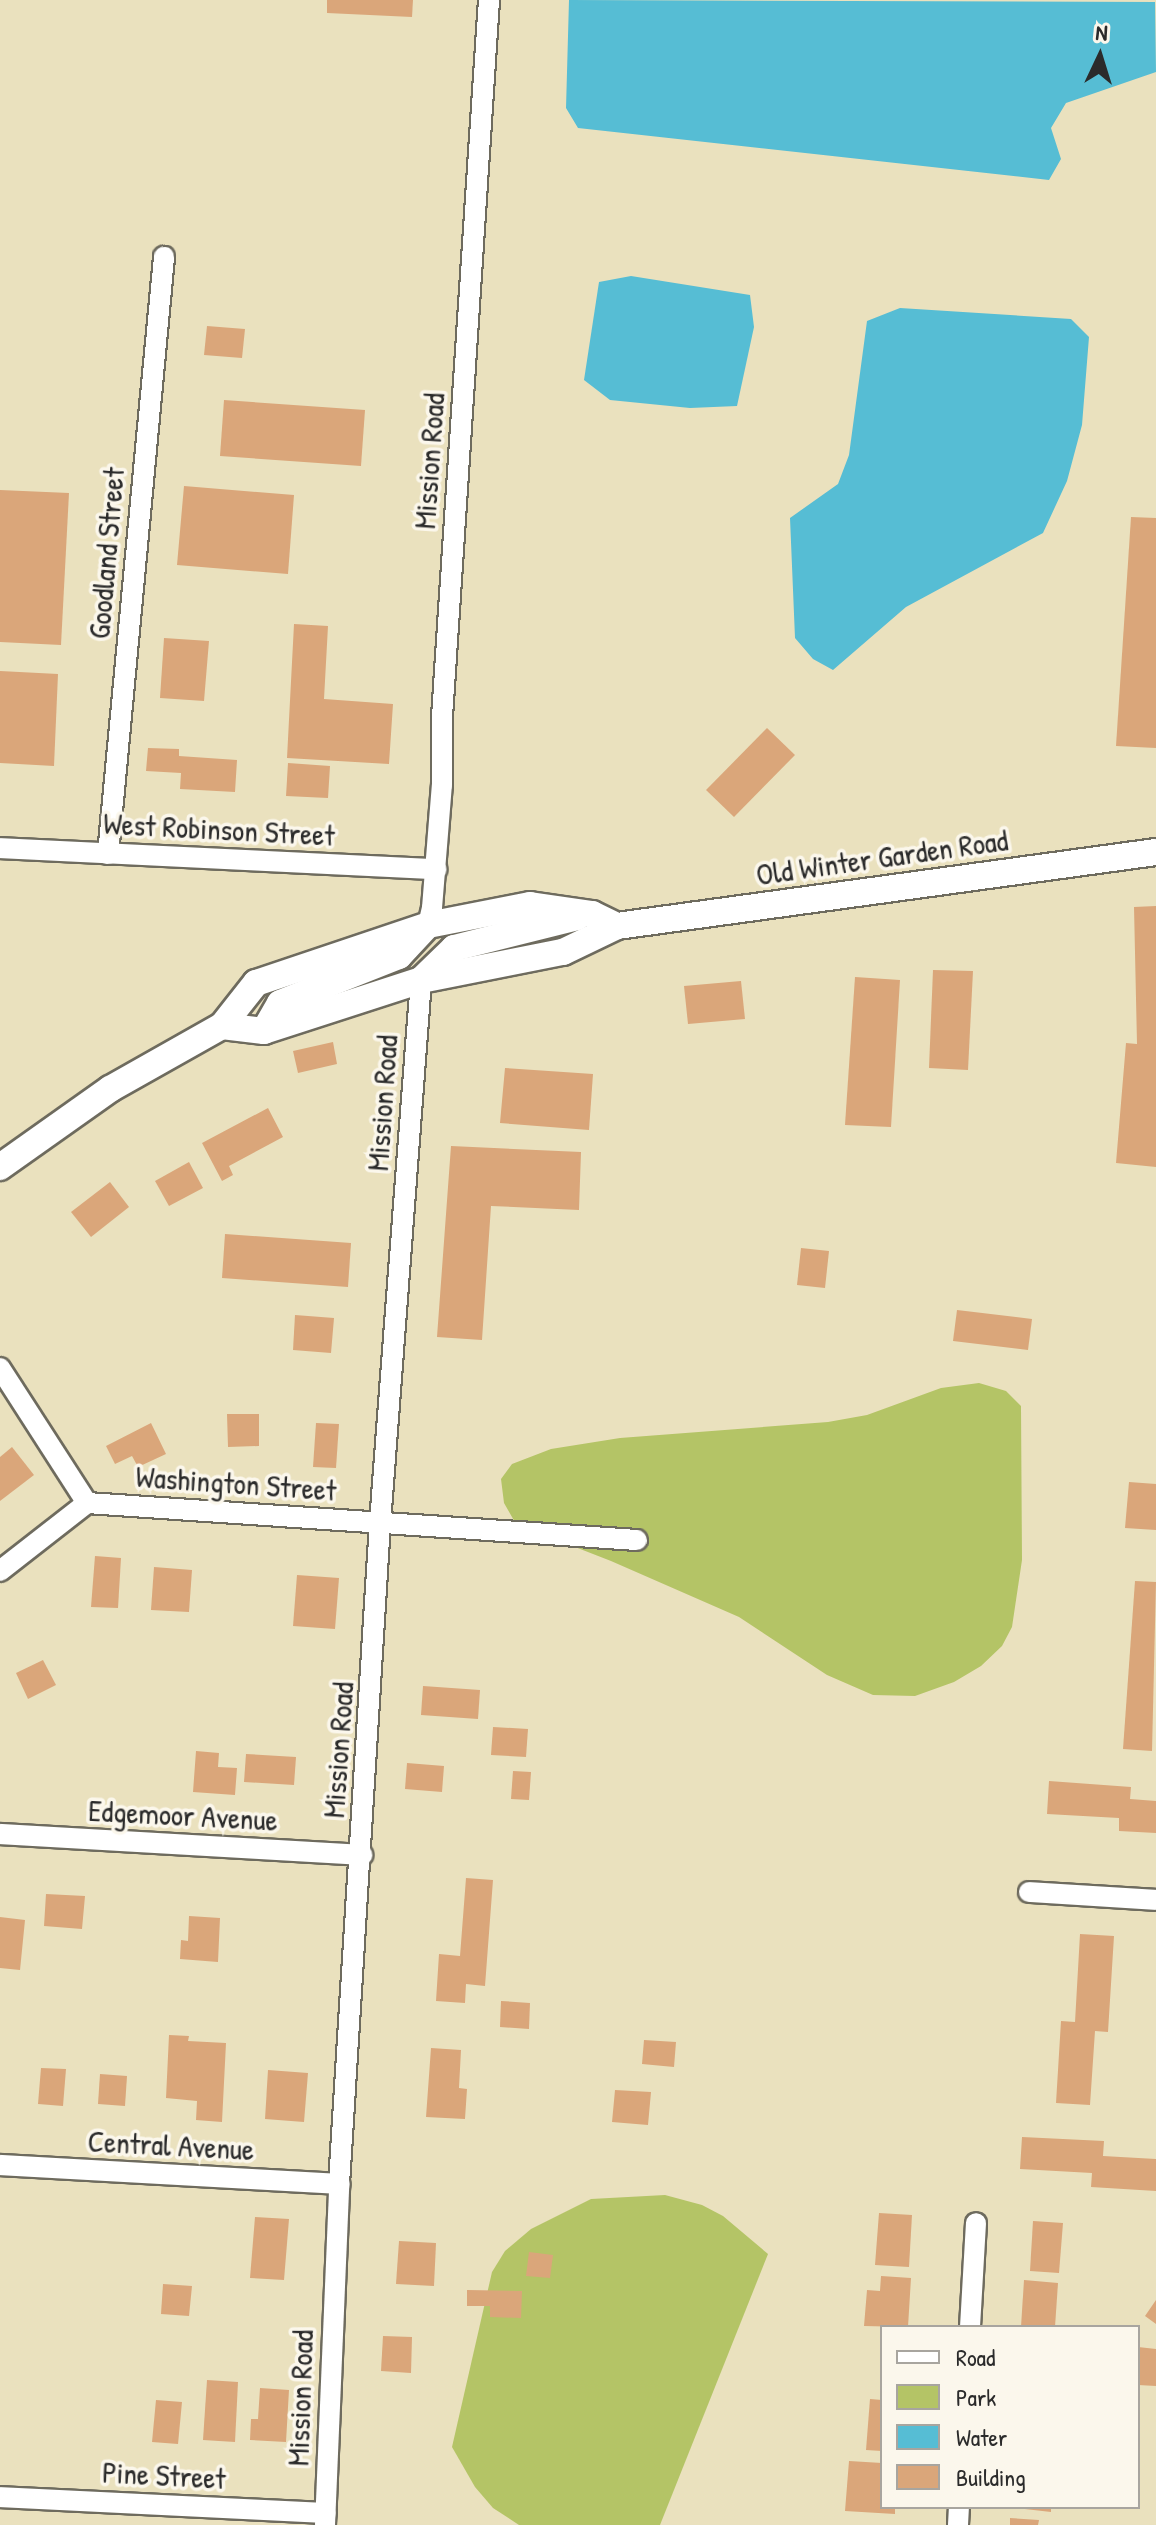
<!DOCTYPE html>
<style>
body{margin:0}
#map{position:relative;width:1156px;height:2525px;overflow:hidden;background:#eae1be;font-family:"Patrick Hand",sans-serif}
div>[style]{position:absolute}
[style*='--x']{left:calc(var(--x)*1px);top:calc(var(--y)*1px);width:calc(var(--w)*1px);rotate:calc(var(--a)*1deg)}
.green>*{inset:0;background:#b4c466}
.water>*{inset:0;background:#56bdd4}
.building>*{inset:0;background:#daa67a}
.roads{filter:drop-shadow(2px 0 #6e6b5e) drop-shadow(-2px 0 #6e6b5e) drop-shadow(0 2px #6e6b5e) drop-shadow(0 -2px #6e6b5e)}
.minor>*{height:20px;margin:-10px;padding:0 10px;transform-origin:10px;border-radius:10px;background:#fff}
.secondary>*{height:26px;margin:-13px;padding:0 13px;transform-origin:13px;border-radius:13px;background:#fff}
span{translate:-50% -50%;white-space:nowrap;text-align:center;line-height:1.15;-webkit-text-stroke:7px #fbf7ec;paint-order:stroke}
.street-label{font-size:30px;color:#2b2b2b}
.legend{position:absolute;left:880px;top:2325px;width:260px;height:184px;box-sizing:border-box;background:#fbf7ec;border:2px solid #a8a59f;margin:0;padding:10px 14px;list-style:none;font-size:24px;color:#2b2b2b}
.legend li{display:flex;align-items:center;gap:16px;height:40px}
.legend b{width:40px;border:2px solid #a8a59f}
.north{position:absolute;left:1060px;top:16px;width:80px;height:80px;-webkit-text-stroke:6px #fbf7ec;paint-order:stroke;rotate:4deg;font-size:22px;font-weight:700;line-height:32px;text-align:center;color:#2b2b2b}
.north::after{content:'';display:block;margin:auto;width:28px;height:36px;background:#2b2b2b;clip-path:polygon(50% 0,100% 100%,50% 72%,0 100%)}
</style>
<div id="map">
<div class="green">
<i style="clip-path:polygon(979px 1383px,1006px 1391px,1021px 1406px,1022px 1560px,1012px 1627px,1002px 1646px,981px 1666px,954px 1682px,915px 1696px,873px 1695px,827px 1675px,739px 1617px,611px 1561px,516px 1524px,504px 1503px,501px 1479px,512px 1464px,551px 1449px,620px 1438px,828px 1422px,867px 1415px,941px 1388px)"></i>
<i style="clip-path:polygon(665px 2195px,702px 2205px,723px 2216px,768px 2254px,660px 2525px,519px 2525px,493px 2508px,475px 2487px,452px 2447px,492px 2272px,505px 2251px,531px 2229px,591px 2199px)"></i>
</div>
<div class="water">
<i style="clip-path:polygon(569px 0,1155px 2px,1156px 72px,1066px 103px,1051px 128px,1061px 159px,1049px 180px,578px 128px,566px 108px)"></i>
<i style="clip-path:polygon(631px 276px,750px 295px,754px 327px,737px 406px,690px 408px,610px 400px,584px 380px,599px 282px)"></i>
<i style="clip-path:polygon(900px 308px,1071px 319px,1089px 337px,1082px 425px,1067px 481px,1043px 533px,906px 607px,833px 670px,813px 659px,795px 638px,790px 518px,838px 484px,849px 455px,867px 321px)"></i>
</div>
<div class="building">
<i style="clip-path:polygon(327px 0,413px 0,412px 17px,327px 13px)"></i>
<i style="clip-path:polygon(207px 326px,245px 329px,242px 358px,204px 355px)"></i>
<i style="clip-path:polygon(224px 400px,365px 410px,361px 466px,220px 456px)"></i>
<i style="clip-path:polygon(184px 486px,294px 495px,288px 574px,177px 565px)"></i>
<i style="clip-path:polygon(0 490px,69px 493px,61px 645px,0 642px)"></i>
<i style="clip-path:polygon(1131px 517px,1156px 518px,1156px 748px,1116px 746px)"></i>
<i style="clip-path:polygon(294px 624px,328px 626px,324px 699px,393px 704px,389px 764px,287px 758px)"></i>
<i style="clip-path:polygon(164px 638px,209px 641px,204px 701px,160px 698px)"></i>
<i style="clip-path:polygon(0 671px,58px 674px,54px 766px,0 763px)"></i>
<i style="clip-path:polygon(767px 728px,795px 755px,734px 817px,706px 790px)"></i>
<i style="clip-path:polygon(148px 748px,179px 749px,179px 756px,237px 760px,235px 792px,180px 789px,181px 773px,146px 771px)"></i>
<i style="clip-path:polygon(288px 763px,330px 766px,328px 798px,286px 796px)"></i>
<i style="clip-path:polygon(1156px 906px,1156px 1167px,1116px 1163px,1126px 1043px,1137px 1044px,1134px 907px)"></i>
<i style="clip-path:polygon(933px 970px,973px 971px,968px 1070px,929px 1068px)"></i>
<i style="clip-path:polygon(855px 977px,900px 980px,891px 1127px,845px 1125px)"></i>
<i style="clip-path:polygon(741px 981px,745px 1019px,688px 1024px,684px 986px)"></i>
<i style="clip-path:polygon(333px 1042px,337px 1064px,298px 1073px,293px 1051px)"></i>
<i style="clip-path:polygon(505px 1068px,593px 1074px,589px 1130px,500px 1123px)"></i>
<i style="clip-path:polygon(268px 1108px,283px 1137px,229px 1166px,233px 1175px,222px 1181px,202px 1143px)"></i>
<i style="clip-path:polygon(451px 1146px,581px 1152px,579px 1210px,491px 1206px,482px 1340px,437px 1337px)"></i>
<i style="clip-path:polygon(189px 1162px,203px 1188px,169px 1206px,155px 1181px)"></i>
<i style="clip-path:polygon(110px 1182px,129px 1207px,91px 1237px,71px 1212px)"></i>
<i style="clip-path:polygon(225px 1234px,351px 1243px,348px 1287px,222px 1278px)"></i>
<i style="clip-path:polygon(801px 1248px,829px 1251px,825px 1288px,797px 1285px)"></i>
<i style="clip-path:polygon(957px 1310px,1032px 1319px,1028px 1350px,953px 1341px)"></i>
<i style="clip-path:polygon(295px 1315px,334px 1318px,331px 1353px,293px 1350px)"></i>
<i style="clip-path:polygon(227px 1414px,259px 1414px,259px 1446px,228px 1447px)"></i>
<i style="clip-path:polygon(151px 1423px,166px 1454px,138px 1467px,132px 1456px,115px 1464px,106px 1446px)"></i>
<i style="clip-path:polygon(316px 1423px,339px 1424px,336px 1468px,313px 1467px)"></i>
<i style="clip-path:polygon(12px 1447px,34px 1475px,0 1501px,0 1457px)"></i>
<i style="clip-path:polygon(1129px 1482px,1156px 1484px,1156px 1530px,1125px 1528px)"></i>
<i style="clip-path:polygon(95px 1556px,121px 1558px,118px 1608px,91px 1607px)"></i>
<i style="clip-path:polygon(154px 1567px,192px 1570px,189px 1612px,151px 1610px)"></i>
<i style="clip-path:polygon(297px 1575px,339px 1578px,335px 1629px,293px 1626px)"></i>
<i style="clip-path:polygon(1135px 1581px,1156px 1582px,1152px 1751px,1123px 1749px)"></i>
<i style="clip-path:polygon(43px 1660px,56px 1685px,28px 1699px,16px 1673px)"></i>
<i style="clip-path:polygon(423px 1686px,480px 1690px,478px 1719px,421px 1715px)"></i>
<i style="clip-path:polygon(493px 1727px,528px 1729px,526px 1757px,491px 1755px)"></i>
<i style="clip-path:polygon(196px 1751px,219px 1753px,218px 1767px,237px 1768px,235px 1795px,193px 1792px)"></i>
<i style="clip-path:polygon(246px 1754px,296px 1757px,294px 1785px,244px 1782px)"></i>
<i style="clip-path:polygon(407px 1763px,444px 1766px,442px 1792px,405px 1789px)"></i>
<i style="clip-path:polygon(513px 1771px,531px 1772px,529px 1800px,511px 1799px)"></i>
<i style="clip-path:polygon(1049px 1781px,1131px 1787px,1130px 1799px,1156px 1801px,1156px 1833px,1119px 1831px,1119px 1818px,1047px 1814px)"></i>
<i style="clip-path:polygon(466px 1878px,493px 1880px,485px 1986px,466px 1984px,465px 2003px,436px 2001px,439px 1954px,460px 1956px)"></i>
<i style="clip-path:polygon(46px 1894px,85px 1896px,82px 1929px,44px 1926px)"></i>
<i style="clip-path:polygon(189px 1916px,220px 1918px,218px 1962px,180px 1959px,181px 1940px,188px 1941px)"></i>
<i style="clip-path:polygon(0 1917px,25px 1920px,20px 1970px,0 1968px)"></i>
<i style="clip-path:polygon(1080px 1934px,1114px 1936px,1108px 2032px,1095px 2031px,1090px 2105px,1056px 2103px,1061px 2021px,1075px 2022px)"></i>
<i style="clip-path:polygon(501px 2001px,530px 2003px,529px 2029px,500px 2027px)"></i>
<i style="clip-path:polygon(169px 2035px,189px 2036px,188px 2041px,226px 2043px,222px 2122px,196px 2120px,197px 2101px,166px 2098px)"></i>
<i style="clip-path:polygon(644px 2040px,676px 2042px,674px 2067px,642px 2064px)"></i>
<i style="clip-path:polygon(431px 2048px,461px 2050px,459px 2088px,467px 2089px,465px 2119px,426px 2117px)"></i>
<i style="clip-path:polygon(41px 2068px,66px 2069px,63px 2106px,38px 2104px)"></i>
<i style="clip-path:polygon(268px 2070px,308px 2073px,304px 2122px,265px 2119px)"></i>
<i style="clip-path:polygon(100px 2074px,127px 2076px,125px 2106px,98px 2104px)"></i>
<i style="clip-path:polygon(615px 2090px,651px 2092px,648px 2125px,612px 2122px)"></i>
<i style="clip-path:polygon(1022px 2137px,1104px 2141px,1103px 2156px,1156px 2159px,1156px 2191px,1091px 2187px,1092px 2173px,1020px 2169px)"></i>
<i style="clip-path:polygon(879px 2213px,912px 2215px,909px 2267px,875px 2265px)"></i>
<i style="clip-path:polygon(255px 2217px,289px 2219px,284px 2280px,250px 2278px)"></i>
<i style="clip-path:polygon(1033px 2221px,1063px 2223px,1059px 2273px,1030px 2271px)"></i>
<i style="clip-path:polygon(399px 2241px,436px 2243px,434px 2286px,396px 2284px)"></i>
<i style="clip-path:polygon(529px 2252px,553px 2255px,550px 2278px,526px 2276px)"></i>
<i style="clip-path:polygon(881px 2276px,911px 2278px,908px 2327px,864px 2326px,867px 2290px,880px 2291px)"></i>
<i style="clip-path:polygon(1024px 2280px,1058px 2283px,1055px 2327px,1021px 2327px)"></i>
<i style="clip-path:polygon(163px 2284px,192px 2286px,189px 2316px,161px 2314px)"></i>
<i style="clip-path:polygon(467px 2290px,522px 2291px,521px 2318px,490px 2317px,490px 2306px,467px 2306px)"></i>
<i style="clip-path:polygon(1156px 2300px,1156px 2324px,1145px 2316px)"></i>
<i style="clip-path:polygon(383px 2336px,412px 2337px,411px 2373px,381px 2371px)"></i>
<i style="clip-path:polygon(1138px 2347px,1156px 2349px,1156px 2386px,1138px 2385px)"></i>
<i style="clip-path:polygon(207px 2380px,238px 2382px,235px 2442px,203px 2440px)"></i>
<i style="clip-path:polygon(260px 2388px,289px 2390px,286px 2442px,250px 2440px,251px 2419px,258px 2419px)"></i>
<i style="clip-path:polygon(870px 2399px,882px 2400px,882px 2451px,866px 2450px)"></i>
<i style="clip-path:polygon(156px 2400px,182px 2402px,178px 2444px,152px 2442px)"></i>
<i style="clip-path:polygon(849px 2461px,882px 2463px,882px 2507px,895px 2507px,895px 2514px,845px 2511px)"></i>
<i style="clip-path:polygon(1007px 2507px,1051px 2507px,1051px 2512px)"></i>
<i style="clip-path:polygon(1010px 2518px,1039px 2520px,1038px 2525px,1010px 2525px)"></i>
</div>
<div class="roads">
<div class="minor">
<i style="--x:0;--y:848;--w:437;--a:2.8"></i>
<i style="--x:108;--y:854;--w:600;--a:-84.64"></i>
<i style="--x:428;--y:925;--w:17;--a:-77"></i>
<i style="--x:432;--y:908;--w:123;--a:-85.4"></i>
<i style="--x:442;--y:785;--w:68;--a:-90"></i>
<i style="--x:442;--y:717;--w:719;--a:-86.25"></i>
<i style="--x:0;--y:1368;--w:161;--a:57.2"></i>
<i style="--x:87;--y:1503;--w:551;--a:3.85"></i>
<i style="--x:0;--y:1571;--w:110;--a:-38"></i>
<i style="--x:0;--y:1834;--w:363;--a:3.3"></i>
<i style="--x:1029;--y:1892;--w:127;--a:3.6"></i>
<i style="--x:0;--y:2165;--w:340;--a:3.2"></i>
<i style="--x:970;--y:2327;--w:104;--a:-86.7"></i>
<i style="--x:0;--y:2497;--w:326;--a:2.8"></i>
<i style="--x:325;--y:2525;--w:341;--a:-87.6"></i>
<i style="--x:339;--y:2184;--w:662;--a:-86.45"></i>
<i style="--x:380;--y:1523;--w:545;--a:-85.68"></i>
<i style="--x:958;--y:2525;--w:18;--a:-87"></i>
</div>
<div class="secondary">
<i style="--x:421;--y:980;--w:46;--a:-44.1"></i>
<i style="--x:454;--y:948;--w:127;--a:-14.1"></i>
<i style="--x:222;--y:1026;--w:42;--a:6.8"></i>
<i style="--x:264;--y:1031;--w:165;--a:-18"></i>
<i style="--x:421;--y:980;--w:145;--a:-11.2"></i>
<i style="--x:563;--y:952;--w:60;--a:-25.7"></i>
<i style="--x:617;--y:926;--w:544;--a:-7.82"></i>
<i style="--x:264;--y:1031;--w:32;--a:-60"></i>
<i style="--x:280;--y:1003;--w:128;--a:-21.6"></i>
<i style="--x:399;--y:956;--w:40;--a:-47"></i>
<i style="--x:0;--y:1167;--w:135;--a:-35.3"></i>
<i style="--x:110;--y:1089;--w:129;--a:-29.4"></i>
<i style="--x:222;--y:1026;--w:55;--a:-51.7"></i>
<i style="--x:256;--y:983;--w:182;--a:-18.6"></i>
<i style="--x:428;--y:925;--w:104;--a:-11.1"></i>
<i style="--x:530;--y:905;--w:63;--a:8.3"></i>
<i style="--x:592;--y:914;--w:28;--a:26"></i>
</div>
</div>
<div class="street-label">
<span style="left:429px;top:461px;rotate:-86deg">Mission Road</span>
<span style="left:106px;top:553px;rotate:-85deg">Goodland Street</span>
<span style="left:219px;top:829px;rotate:3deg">West Robinson Street</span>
<span style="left:882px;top:857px;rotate:-8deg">Old Winter Garden Road</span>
<span style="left:382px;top:1103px;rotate:-86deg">Mission Road</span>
<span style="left:236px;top:1483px;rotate:4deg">Washington Street</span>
<span style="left:338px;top:1750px;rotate:-86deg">Mission Road</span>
<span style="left:183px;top:1815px;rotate:3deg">Edgemoor Avenue</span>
<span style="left:171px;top:2145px;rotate:3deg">Central Avenue</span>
<span style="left:300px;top:2398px;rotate:-88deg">Mission Road</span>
<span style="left:164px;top:2475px;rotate:3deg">Pine Street</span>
</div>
<ul class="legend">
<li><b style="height:10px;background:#fff"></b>Road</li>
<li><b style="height:22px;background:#b4c466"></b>Park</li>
<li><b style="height:22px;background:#56bdd4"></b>Water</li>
<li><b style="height:22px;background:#daa67a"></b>Building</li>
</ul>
<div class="north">N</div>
</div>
